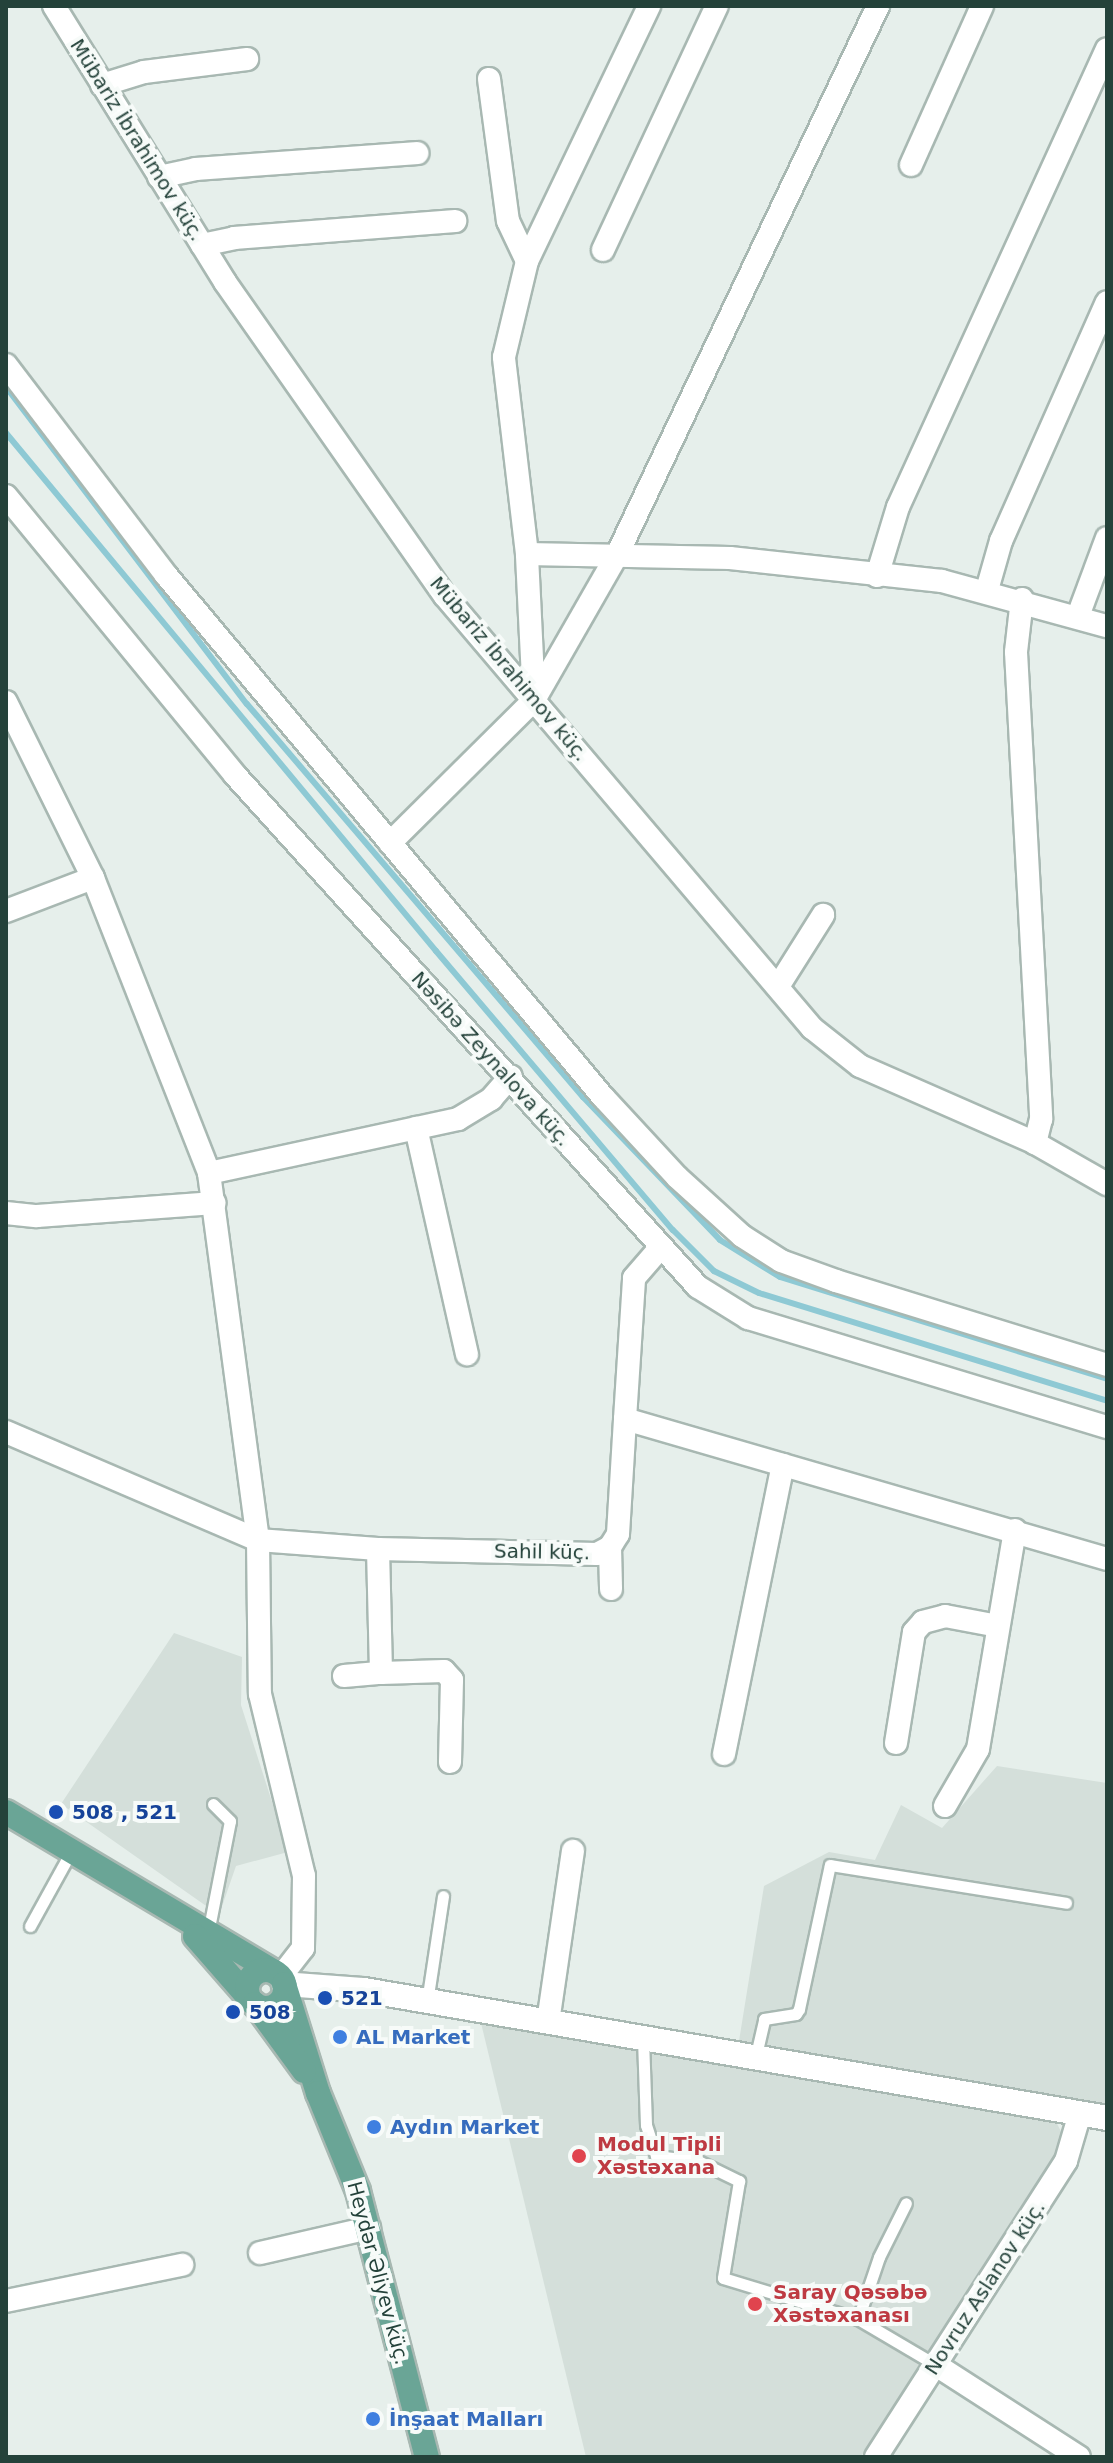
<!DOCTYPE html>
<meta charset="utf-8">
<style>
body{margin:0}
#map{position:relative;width:1113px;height:2463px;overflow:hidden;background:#e6efeb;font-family:"DejaVu Sans",sans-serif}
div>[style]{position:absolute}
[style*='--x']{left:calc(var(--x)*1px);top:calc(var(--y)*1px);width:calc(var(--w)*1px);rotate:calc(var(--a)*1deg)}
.built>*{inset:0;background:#d4dfda}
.stream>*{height:6px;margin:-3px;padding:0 3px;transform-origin:3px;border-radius:3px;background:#8ec9d4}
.roads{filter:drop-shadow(2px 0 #a8b8b2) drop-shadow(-2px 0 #a8b8b2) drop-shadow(0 2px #a8b8b2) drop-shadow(0 -2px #a8b8b2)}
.lane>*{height:11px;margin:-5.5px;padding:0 5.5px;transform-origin:5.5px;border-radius:5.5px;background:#fff}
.street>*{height:22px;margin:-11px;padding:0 11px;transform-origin:11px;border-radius:11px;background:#fff}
.secondary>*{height:24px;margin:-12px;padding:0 12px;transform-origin:12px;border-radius:12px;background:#fff}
.primary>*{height:24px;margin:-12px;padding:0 12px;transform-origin:12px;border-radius:12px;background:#6aa596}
.primary>.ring{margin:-12px;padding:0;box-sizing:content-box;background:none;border:24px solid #6aa596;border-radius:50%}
.dots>*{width:22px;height:22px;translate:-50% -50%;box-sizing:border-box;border:4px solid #f7fbf9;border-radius:50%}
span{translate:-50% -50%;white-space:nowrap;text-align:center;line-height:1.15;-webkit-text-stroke:8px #f7fbf9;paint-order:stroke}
.street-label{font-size:20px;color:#24423a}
.transit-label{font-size:20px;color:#164399;font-weight:700}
.left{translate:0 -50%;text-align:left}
.shop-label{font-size:20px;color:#366cbe;font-weight:700}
.health-label{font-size:20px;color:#be3a42;font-weight:700}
.frame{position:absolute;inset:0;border:8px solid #24423a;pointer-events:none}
</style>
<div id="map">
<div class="built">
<i style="clip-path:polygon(174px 1633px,242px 1657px,241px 1705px,288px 1852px,236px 1866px,219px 1915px,61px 1804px)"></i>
<i style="clip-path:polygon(997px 1766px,1107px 1783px,1107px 2105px,739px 2041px,764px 1886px,829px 1852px,875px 1860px,901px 1805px,942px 1828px)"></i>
<i style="clip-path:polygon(481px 2023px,1036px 2114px,1055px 2120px,1065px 2139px,861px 2457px,586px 2457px)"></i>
</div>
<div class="stream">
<i style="--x:6;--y:387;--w:398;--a:52.8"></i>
<i style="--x:247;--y:704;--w:517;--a:49.47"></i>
<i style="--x:583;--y:1097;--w:198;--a:46.2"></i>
<i style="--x:720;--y:1240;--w:70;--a:31.7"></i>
<i style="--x:780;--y:1277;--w:343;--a:17.3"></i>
<i style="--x:6;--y:433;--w:673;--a:50.3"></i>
<i style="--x:436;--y:951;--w:366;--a:49.7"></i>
<i style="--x:673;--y:1230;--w:58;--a:45"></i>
<i style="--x:714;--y:1271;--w:50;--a:26.1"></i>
<i style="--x:759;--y:1293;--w:364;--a:17.2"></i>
</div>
<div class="roads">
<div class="lane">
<i style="--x:30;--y:1926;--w:87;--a:-61.1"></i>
<i style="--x:208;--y:1933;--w:114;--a:-78.9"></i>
<i style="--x:230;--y:1821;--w:24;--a:-135"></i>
<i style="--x:427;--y:2002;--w:107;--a:-81.4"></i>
<i style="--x:643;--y:2039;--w:86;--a:88"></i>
<i style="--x:646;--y:2125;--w:33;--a:72"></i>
<i style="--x:656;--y:2156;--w:42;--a:6.8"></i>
<i style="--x:698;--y:2161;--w:46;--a:26"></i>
<i style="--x:739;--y:2181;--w:98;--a:99.4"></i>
<i style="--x:723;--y:2278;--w:141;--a:16.9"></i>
<i style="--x:858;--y:2319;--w:91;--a:30.5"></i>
<i style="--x:756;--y:2055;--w:37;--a:-77"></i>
<i style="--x:764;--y:2019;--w:32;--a:-9"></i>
<i style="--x:796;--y:2014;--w:6;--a:-59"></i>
<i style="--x:799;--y:2009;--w:147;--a:-77.9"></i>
<i style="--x:830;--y:1865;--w:239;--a:9.1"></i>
<i style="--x:858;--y:2319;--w:65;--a:-71.3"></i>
<i style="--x:879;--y:2257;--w:60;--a:-63.4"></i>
</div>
<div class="street">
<i style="--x:54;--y:6;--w:325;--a:58.2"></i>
<i style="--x:225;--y:282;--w:383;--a:55"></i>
<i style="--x:445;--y:596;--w:567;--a:49.65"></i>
<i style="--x:812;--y:1028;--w:61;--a:38.4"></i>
<i style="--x:860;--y:1066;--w:191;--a:23.7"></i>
<i style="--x:1035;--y:1143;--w:83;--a:29.7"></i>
<i style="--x:489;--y:79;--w:143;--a:82.4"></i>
<i style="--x:508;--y:221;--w:44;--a:64.6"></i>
<i style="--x:102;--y:85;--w:44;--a:-17.2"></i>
<i style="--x:144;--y:72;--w:104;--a:-7.2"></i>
<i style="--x:911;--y:165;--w:174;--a:-65.9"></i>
<i style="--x:159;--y:177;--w:38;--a:-12"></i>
<i style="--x:196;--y:169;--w:222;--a:-4.1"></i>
<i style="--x:202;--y:245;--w:33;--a:-12"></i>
<i style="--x:234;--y:238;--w:222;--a:-4.4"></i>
<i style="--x:603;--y:250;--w:269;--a:-65"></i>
<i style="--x:6;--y:365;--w:264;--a:52.7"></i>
<i style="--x:166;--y:575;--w:681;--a:50.07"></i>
<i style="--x:603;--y:1097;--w:109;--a:47.2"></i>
<i style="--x:677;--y:1177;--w:88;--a:42.2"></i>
<i style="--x:742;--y:1236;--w:46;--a:32.7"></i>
<i style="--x:781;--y:1261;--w:59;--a:20"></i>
<i style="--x:836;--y:1281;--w:284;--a:17.2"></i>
<i style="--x:6;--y:496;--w:361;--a:50.6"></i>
<i style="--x:235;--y:775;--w:690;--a:47.88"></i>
<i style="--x:698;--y:1287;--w:59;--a:31.8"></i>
<i style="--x:748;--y:1318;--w:375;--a:16.9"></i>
<i style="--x:527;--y:554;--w:203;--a:1.1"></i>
<i style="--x:730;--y:558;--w:213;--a:6.2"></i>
<i style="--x:942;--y:581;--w:171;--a:15.3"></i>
<i style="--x:877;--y:576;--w:72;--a:-73.1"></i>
<i style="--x:898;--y:507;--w:503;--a:-65.47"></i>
<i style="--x:987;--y:590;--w:51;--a:-74.1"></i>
<i style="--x:1001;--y:541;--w:261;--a:-66.1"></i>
<i style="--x:1022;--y:599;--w:53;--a:96.5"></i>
<i style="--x:1016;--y:652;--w:468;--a:86.9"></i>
<i style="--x:1041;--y:1119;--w:25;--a:104"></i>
<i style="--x:1078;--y:616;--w:83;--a:-69.6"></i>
<i style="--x:534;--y:699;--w:145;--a:-92.8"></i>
<i style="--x:527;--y:554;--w:198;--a:-96.7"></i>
<i style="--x:504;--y:357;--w:99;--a:-76.5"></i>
<i style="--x:527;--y:261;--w:283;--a:-64.4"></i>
<i style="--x:6;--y:702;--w:196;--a:63.7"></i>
<i style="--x:93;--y:878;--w:317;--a:68.5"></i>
<i style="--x:209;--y:1173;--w:370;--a:82.4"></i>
<i style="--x:258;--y:1540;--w:154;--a:89.3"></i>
<i style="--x:260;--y:1694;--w:187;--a:76.4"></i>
<i style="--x:304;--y:1876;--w:72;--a:90.8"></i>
<i style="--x:303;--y:1948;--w:37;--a:128"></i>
<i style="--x:390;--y:843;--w:203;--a:-44.8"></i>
<i style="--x:534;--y:700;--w:167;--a:-60.2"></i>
<i style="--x:617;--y:555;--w:608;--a:-64.57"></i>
<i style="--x:6;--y:911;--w:93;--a:-20.8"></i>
<i style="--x:779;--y:985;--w:83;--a:-57.8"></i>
<i style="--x:416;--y:1128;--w:232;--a:77.3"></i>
<i style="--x:209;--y:1173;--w:255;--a:-12.2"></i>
<i style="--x:458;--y:1119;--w:39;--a:-31"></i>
<i style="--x:491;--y:1099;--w:30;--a:-49"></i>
<i style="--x:6;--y:1213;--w:31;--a:6"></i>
<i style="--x:37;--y:1216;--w:178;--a:-4.2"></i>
<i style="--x:625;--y:1419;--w:141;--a:-86.3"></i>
<i style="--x:634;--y:1278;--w:38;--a:-49"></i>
<i style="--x:6;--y:1432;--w:274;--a:23.2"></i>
<i style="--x:258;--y:1540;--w:120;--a:4.3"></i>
<i style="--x:378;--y:1549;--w:219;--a:1.3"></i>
<i style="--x:597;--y:1554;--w:15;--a:-28"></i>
<i style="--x:610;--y:1547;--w:15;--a:-58"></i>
<i style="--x:618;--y:1534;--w:115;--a:-86.5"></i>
<i style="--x:625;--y:1419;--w:502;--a:16.2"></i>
<i style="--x:610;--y:1547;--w:42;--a:88.6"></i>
<i style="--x:378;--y:1549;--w:124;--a:88.6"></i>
<i style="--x:381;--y:1673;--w:63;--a:-1.8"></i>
<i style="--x:444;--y:1671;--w:12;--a:48"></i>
<i style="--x:452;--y:1680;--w:82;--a:91.4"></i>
<i style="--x:344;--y:1676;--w:37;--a:-5"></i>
<i style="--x:896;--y:1743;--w:112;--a:-80.8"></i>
<i style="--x:914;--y:1632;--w:13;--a:-48"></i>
<i style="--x:923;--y:1622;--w:23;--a:-15"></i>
<i style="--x:945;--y:1616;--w:54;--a:10.7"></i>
<i style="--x:724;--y:1754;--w:295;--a:-78.5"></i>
<i style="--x:945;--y:1806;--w:66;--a:-59.9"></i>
<i style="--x:978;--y:1749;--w:222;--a:-80.4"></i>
<i style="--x:548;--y:2022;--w:173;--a:-81.7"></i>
<i style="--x:260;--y:2253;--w:112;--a:-12.9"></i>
<i style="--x:6;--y:2301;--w:180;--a:-11.6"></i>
<i style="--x:936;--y:2365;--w:170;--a:32.8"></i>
<i style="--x:876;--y:2457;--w:352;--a:-57.3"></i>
<i style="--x:1066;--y:2161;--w:50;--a:-73.7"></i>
</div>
<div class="secondary">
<i style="--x:284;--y:1984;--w:80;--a:4.3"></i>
<i style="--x:364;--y:1990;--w:754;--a:9.77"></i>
</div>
<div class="primary">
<i style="--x:6;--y:1812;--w:312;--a:30.8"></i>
<i style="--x:195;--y:1936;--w:82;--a:48.9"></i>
<i class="ring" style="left:247px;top:1970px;width:14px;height:14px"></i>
<i style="--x:284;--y:1984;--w:114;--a:72.7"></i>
<i style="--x:318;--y:2093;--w:106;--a:67.8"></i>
<i style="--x:358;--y:2191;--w:275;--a:75.5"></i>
<i style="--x:255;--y:2004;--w:83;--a:53.8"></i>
</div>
</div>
<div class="dots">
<i style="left:56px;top:1812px;background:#1a4fb4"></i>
<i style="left:325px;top:1998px;background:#1a4fb4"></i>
<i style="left:233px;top:2012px;background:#1a4fb4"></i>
<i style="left:340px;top:2037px;background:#3f7fe0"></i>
<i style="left:374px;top:2127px;background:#3f7fe0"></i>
<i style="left:579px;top:2156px;background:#e0444e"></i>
<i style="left:755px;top:2304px;background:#e0444e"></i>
<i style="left:373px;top:2419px;background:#3f7fe0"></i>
</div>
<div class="street-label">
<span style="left:137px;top:140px;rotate:58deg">Mübariz İbrahimov küç.</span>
<span style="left:509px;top:669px;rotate:50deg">Mübariz İbrahimov küç.</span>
<span style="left:491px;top:1059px;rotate:48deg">Nəsibə Zeynalova küç.</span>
<span style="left:542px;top:1552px;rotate:1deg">Sahil küç.</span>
<span style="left:378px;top:2273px;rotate:75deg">Heydər Əliyev küç.</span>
<span style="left:985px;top:2288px;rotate:-57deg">Novruz Aslanov küç.</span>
</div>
<div class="transit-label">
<span class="left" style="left:72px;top:1812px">508 , 521</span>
<span class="left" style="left:341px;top:1998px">521</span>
<span class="left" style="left:249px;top:2012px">508</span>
</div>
<div class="shop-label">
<span class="left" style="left:356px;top:2037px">AL Market</span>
<span class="left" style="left:390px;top:2127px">Aydın Market</span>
<span class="left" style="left:389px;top:2419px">İnşaat Malları</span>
</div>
<div class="health-label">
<span class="left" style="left:597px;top:2156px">Modul Tipli<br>Xəstəxana</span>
<span class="left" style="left:773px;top:2304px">Saray Qəsəbə<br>Xəstəxanası</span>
</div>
<div class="frame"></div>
</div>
